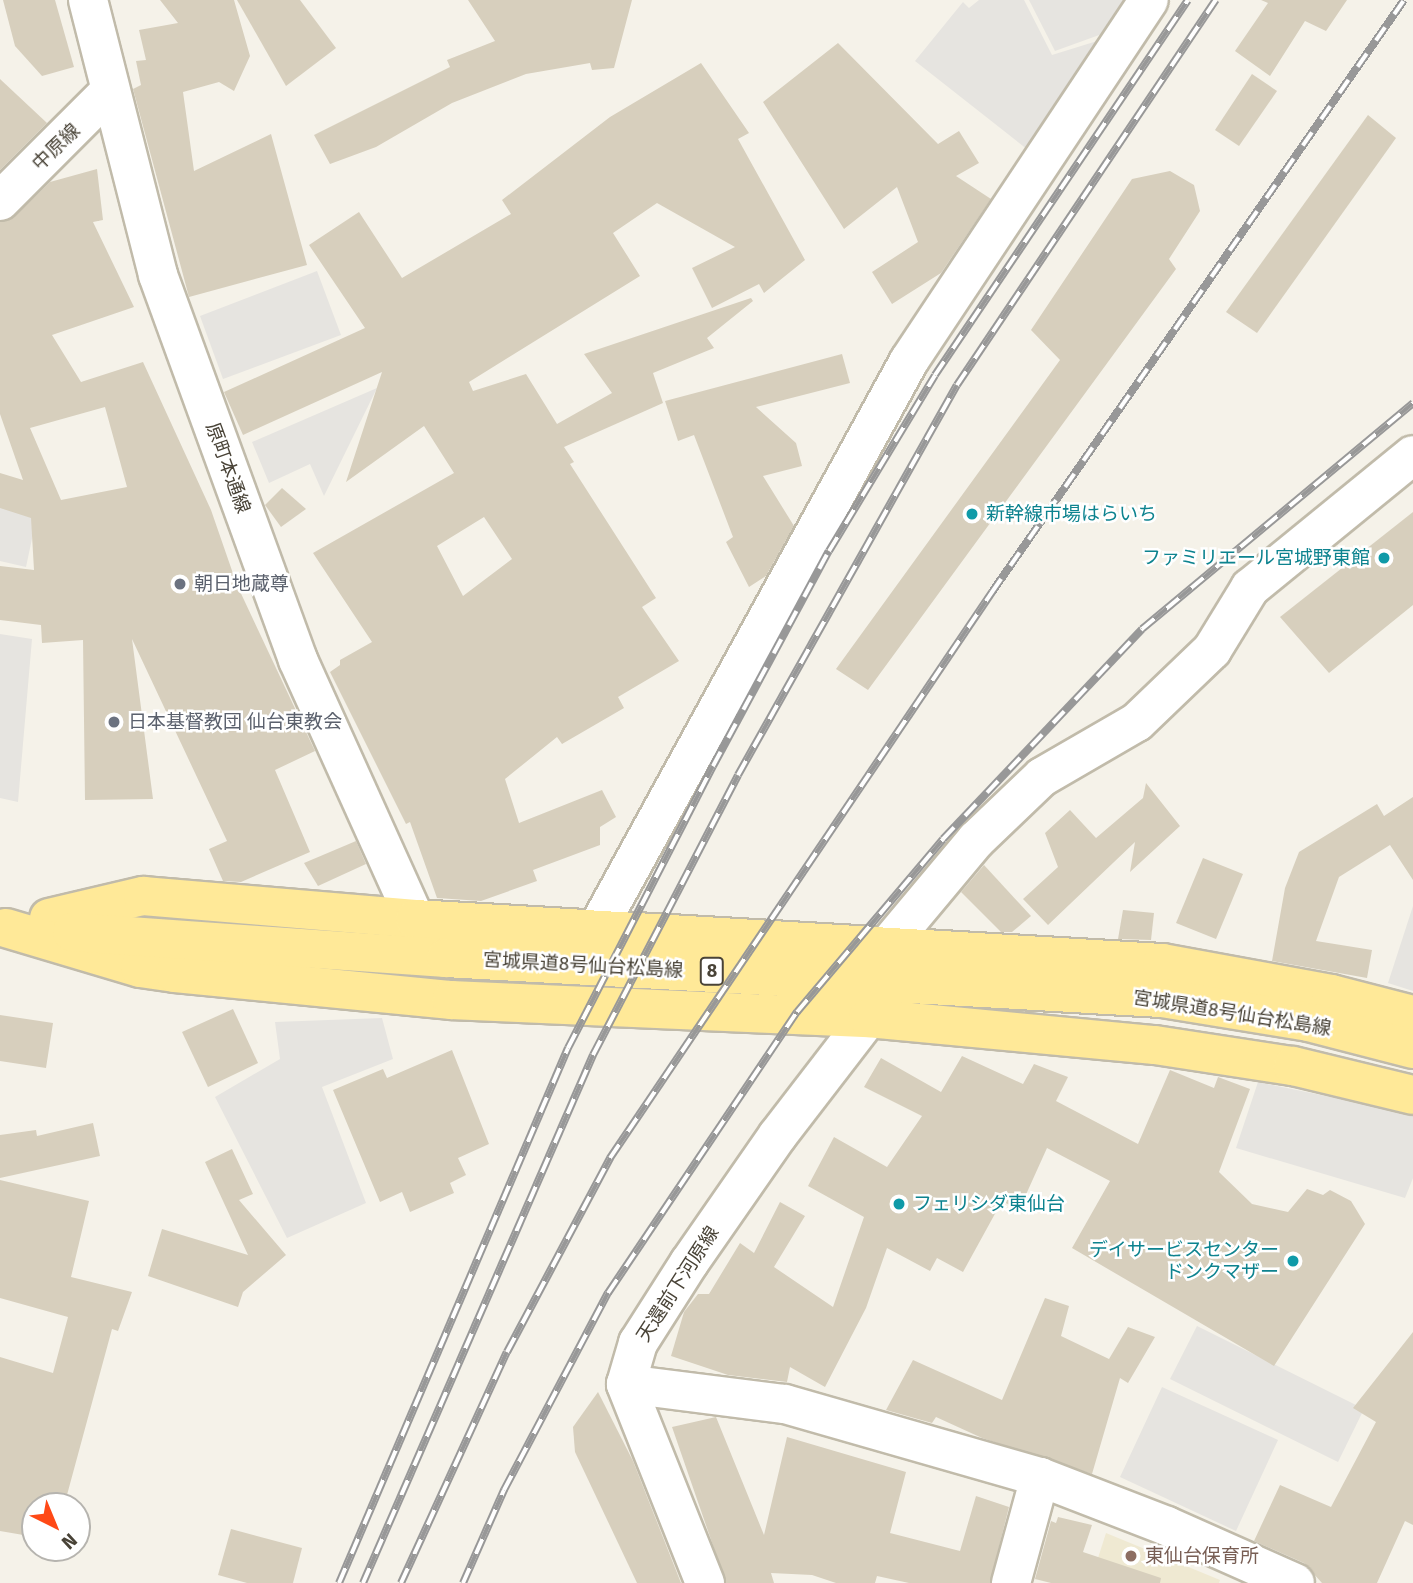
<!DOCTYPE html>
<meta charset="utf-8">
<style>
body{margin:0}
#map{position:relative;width:1413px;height:1583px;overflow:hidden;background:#f5f2e9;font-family:"Fira Sans","Noto Sans JP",sans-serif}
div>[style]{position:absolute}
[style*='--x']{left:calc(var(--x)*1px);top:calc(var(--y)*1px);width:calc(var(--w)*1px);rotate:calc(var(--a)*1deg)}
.education>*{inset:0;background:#efe9d2}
.parking>*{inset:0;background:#e6e4e0}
.building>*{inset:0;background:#d7cfbd}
.roads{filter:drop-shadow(2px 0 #c1bbaa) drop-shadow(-2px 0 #c1bbaa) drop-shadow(0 2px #c1bbaa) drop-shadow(0 -2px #c1bbaa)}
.minor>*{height:38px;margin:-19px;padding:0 19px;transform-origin:19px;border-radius:19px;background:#fff}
.major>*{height:38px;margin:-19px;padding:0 19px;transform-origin:19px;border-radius:19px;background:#ffe998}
.rail>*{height:8px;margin-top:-4px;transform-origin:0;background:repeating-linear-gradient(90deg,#fff 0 16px,#989898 0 32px);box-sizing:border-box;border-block:2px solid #989898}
.dots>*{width:19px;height:19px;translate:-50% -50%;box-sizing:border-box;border:4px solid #fff;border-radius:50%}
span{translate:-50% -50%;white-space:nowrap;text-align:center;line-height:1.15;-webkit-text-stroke:5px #fff;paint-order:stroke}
.shield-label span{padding:2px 5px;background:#fff;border:2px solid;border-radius:5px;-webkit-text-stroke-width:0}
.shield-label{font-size:18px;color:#494337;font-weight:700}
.street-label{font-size:19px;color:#494337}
.culture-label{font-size:19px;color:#0d838f}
.left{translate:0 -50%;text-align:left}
.right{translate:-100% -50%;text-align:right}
.worship-label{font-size:19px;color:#5b616d}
.education-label{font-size:19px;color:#785e54}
.north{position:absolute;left:21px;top:1492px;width:70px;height:70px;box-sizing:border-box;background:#fff;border:2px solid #b6b4af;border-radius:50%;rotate:137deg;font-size:19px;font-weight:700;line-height:28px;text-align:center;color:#494337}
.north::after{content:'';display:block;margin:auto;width:24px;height:32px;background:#ff4916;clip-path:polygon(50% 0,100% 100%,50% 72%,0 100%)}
</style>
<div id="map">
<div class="education">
<i style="clip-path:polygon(1106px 1533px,1220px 1580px,1219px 1583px,1090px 1583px)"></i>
</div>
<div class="parking">
<i style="clip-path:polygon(979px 0,1024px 0,1052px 55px,1110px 37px,1028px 150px,915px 61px,963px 2px,969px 8px)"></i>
<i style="clip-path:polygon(1029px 0,1132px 0,1113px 30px,1055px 51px)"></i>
<i style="clip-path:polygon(317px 271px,341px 335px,223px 379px,200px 316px)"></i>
<i style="clip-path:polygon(377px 388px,324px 496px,310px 464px,269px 483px,252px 442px)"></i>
<i style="clip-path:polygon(0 506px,37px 515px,26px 567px,0 561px)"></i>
<i style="clip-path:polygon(0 634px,32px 639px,18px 802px,0 798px)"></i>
<i style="clip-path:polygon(1413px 906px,1413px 991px,1388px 983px)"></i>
<i style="clip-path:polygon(382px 1018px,393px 1059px,322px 1087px,366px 1203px,287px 1238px,215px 1097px,280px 1059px,275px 1022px)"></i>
<i style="clip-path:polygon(1258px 1082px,1413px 1114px,1413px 1178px,1405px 1198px,1236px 1148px)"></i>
<i style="clip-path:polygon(1197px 1326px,1364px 1409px,1338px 1462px,1170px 1379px)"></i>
<i style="clip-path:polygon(1162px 1387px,1278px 1440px,1236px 1531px,1120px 1477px)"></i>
</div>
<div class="building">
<i style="clip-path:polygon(3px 0,55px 0,74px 67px,42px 76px,15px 46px)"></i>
<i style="clip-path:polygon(160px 0,234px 0,250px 56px,234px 91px,219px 82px,183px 92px,194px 171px,271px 134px,307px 265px,189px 297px,133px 89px,141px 85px,136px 61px,146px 60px,139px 30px,178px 23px)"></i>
<i style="clip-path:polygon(237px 0,300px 0,336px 48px,286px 86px)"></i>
<i style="clip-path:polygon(468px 0,632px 0,614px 68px,592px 70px,590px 63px,526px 74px,452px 103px,376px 147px,330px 164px,314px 135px,450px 67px,447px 60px,495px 41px)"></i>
<i style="clip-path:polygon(1261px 0,1347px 0,1326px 31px,1305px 21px,1270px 76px,1235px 51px,1268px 3px)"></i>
<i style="clip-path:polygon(838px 43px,938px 144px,959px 131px,979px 163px,956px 176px,991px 199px,941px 273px,892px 304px,872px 272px,918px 242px,897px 187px,844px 229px,763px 102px)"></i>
<i style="clip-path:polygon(evenodd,701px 63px,749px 133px,738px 139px,805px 260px,764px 293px,759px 284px,712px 308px,692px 268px,735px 247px,657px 203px,613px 233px,640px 276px,469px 382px,473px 391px,526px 374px,557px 424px,612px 393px,584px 354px,751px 298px,753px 301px,707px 338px,714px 348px,653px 373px,663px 403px,564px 447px,574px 462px,570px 464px,656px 598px,642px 607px,679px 661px,618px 697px,624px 708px,562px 744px,557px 737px,505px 779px,519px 823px,602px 790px,616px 817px,600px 827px,600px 845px,533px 870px,537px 881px,481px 901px,437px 898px,410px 822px,406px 824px,330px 672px,340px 665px,340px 660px,372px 642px,313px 553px,454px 473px,424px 426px,346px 482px,382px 372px,243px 435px,224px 392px,365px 328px,309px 245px,359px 212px,402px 278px,511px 214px,502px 200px,610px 117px,701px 63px,484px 517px,512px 559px,463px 596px,437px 546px,484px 517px)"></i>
<i style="clip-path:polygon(1252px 74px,1277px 91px,1239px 146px,1215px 130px)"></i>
<i style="clip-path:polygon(0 79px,47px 123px,0 170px)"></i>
<i style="clip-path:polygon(1368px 115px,1396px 138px,1257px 333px,1226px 312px)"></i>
<i style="clip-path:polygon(evenodd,97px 169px,103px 220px,93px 222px,134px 307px,52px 335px,81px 382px,143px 362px,211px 510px,237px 585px,315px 751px,275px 770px,310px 852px,241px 882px,223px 881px,209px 849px,227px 841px,132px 639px,153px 799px,85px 800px,83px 640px,42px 643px,41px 625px,0 620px,0 566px,34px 570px,31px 518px,0 508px,0 473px,23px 480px,0 414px,0 222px,15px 216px,50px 182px,97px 169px,105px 407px,127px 487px,61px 500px,30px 428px,105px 407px)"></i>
<i style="clip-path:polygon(1170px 171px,1194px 185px,1200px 211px,1169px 259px,1176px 269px,868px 690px,836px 669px,1060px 360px,1031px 330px,1132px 179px)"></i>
<i style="clip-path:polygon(842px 354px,850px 383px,756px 407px,796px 443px,802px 466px,763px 476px,794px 526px,766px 576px,749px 587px,726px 542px,733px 537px,694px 435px,678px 441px,665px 401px)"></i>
<i style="clip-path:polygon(282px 488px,306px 509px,281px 527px,265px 505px)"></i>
<i style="clip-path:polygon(1413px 512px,1413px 605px,1329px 673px,1280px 617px)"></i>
<i style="clip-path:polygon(1146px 783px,1180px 826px,1130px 872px,1135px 842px,1048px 925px,1023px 899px,1058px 867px,1045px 833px,1070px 810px,1096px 838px,1143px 798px)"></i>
<i style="clip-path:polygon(1413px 797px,1413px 880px,1390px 845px,1339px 877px,1316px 941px,1372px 950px,1367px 978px,1272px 961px,1285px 888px,1299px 852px,1377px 804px,1384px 816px)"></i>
<i style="clip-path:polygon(356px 841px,366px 864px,318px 886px,304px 863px)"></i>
<i style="clip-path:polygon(1203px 858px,1243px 874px,1216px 939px,1176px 923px)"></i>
<i style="clip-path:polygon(984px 865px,1031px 916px,1012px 932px,1001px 932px,961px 892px)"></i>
<i style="clip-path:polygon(1123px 910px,1154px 913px,1151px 940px,1118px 939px)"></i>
<i style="clip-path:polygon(233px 1009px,258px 1063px,208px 1087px,182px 1032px)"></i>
<i style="clip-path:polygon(0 1015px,53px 1023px,46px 1068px,0 1061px)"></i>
<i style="clip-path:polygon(452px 1050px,489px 1144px,458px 1158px,466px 1175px,450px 1183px,454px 1193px,410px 1212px,402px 1192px,380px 1202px,333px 1090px,383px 1069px,387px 1078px)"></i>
<i style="clip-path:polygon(962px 1056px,1023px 1084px,1034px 1064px,1068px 1077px,1056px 1101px,1138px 1144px,1170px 1070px,1214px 1088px,1218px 1077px,1250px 1089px,1219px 1172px,1252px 1204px,1288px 1212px,1307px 1189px,1323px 1195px,1330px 1190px,1351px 1201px,1365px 1224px,1274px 1366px,1072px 1248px,1110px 1181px,1047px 1148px,1019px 1210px,1002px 1201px,963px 1272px,937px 1258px,930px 1271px,887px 1248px,866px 1308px,825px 1387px,790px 1367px,787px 1382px,728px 1375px,671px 1356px,684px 1312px,698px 1294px,709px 1294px,740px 1243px,754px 1253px,780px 1202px,805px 1216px,774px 1267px,833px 1307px,864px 1217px,808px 1186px,834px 1137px,887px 1167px,922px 1116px,864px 1087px,881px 1058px,941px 1092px)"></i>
<i style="clip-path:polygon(93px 1123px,100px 1156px,0 1178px,0 1135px,36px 1130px,37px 1136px)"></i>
<i style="clip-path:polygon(232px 1149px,253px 1194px,239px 1200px,286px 1255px,243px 1292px,238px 1307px,148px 1276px,162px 1229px,248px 1255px,205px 1162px)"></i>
<i style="clip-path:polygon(0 1180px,89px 1201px,71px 1277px,132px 1292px,118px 1331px,112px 1329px,64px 1506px,35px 1506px,35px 1537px,0 1531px,0 1357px,53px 1373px,68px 1317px,0 1298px)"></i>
<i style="clip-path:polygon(1045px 1298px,1069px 1306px,1061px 1336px,1109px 1359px,1128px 1327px,1155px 1337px,1128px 1383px,1120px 1378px,1092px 1474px,982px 1438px,936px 1417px,932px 1423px,886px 1410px,913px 1360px,1002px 1400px)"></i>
<i style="clip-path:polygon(1413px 1332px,1413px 1525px,1405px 1521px,1377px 1583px,1322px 1583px,1304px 1563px,1254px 1541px,1280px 1485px,1331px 1507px,1376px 1422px,1353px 1408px)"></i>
<i style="clip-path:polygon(598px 1392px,633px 1461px,681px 1583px,637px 1583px,575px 1452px,573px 1427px)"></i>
<i style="clip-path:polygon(716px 1417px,764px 1535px,787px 1437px,906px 1472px,890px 1533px,960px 1551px,976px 1496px,1009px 1507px,990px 1583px,909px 1583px,877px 1576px,875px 1583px,836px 1583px,812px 1575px,771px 1573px,774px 1583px,726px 1583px,672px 1427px)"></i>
<i style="clip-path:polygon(1058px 1517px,1092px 1525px,1083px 1552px,1161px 1578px,1160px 1583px,1051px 1583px,1035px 1579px,1051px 1521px,1056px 1523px)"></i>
<i style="clip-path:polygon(231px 1529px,302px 1548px,293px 1583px,247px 1583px,218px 1575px)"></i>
</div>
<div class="roads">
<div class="minor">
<i style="--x:88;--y:0;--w:284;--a:75.7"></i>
<i style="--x:158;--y:275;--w:410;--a:70"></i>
<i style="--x:298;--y:660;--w:284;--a:65.7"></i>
<i style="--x:0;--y:201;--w:154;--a:-45"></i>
<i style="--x:597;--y:929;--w:648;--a:-61.22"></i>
<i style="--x:909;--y:361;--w:433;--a:-56.4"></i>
<i style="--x:889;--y:944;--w:136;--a:-50.1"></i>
<i style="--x:976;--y:840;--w:91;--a:-43.7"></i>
<i style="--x:1042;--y:777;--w:110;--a:-30.1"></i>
<i style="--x:1137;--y:722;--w:104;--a:-43.8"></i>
<i style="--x:1212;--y:650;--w:73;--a:-58.5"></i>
<i style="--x:1250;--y:588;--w:210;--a:-39.2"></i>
<i style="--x:626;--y:1384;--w:160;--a:7.2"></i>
<i style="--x:785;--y:1404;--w:265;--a:16"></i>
<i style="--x:1040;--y:1477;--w:136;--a:21.1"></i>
<i style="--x:1167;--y:1526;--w:140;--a:24"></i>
<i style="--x:705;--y:1583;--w:214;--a:-111.7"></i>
<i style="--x:626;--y:1384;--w:43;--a:-73.7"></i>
<i style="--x:638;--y:1343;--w:95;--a:-57.5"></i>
<i style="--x:689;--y:1263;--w:156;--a:-55.2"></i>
<i style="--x:778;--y:1135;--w:148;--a:-52.4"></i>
<i style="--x:1011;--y:1583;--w:110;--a:-74.7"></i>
</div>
<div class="major">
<i style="--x:49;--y:918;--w:97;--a:-13.2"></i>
<i style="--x:143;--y:896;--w:273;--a:4.8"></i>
<i style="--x:415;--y:919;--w:748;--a:3.37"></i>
<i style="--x:1162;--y:963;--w:172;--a:10.4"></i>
<i style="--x:1331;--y:994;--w:85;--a:14.4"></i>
<i style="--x:6;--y:928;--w:140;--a:16.6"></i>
<i style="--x:140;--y:968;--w:35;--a:8"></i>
<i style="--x:175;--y:973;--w:278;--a:5.6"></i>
<i style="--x:452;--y:1000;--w:416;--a:2.5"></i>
<i style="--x:868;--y:1018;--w:288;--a:5.4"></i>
<i style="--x:1155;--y:1045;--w:140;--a:8.7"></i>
<i style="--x:1293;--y:1066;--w:123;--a:13.6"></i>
<i style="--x:72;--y:932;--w:375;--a:4"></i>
<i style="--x:446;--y:958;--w:717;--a:3.2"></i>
<i style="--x:1162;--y:998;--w:149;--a:9.3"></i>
<i style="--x:1309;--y:1022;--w:107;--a:14.6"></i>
</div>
</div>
<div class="rail">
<i style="--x:339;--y:1583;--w:582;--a:-66.83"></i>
<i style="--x:568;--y:1048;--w:317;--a:-62.8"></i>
<i style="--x:713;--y:766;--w:244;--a:-61.7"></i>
<i style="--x:829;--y:551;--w:205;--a:-58.9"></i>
<i style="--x:935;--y:375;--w:452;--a:-56"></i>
<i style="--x:363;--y:1583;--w:576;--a:-66.46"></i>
<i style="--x:593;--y:1055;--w:315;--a:-62.6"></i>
<i style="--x:738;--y:775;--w:447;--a:-60.7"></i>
<i style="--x:957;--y:385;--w:464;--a:-56.1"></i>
<i style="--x:401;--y:1583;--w:254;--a:-65.4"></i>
<i style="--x:507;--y:1352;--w:220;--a:-62"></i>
<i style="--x:610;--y:1158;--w:683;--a:-55.98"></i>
<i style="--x:992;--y:592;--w:721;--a:-55.16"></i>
<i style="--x:463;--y:1583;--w:102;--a:-66.2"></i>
<i style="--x:504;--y:1490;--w:223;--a:-62.2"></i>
<i style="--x:608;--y:1293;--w:339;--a:-56.1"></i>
<i style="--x:797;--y:1012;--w:226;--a:-49.8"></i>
<i style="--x:943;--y:839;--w:289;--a:-46.5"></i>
<i style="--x:1142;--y:629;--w:353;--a:-39.8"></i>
</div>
<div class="dots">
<i style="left:972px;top:514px;background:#0f9aa8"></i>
<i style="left:1384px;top:558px;background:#0f9aa8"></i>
<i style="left:180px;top:584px;background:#6b7280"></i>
<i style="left:114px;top:722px;background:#6b7280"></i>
<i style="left:899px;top:1204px;background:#0f9aa8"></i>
<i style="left:1293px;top:1261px;background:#0f9aa8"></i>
<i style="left:1131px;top:1556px;background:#8d6e63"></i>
</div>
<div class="shield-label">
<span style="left:712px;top:971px">8</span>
</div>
<div class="street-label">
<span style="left:56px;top:147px;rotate:-44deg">中原線</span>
<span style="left:228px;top:468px;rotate:70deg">原町本通線</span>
<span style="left:583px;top:965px;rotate:3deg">宮城県道8号仙台松島線</span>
<span style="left:1232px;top:1013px;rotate:9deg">宮城県道8号仙台松島線</span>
<span style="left:678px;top:1284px;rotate:-57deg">天還前下河原線</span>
</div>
<div class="culture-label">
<span class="left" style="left:986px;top:514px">新幹線市場はらいち</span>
<span class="right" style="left:1370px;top:558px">ファミリエール宮城野東館</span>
<span class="left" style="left:913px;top:1204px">フェリシダ東仙台</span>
<span class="right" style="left:1279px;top:1261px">デイサービスセンター<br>ドンクマザー</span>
</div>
<div class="worship-label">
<span class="left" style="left:194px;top:584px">朝日地蔵尊</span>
<span class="left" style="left:128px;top:722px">日本基督教団 仙台東教会</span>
</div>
<div class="education-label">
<span class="left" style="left:1145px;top:1556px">東仙台保育所</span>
</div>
<div class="north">N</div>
</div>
